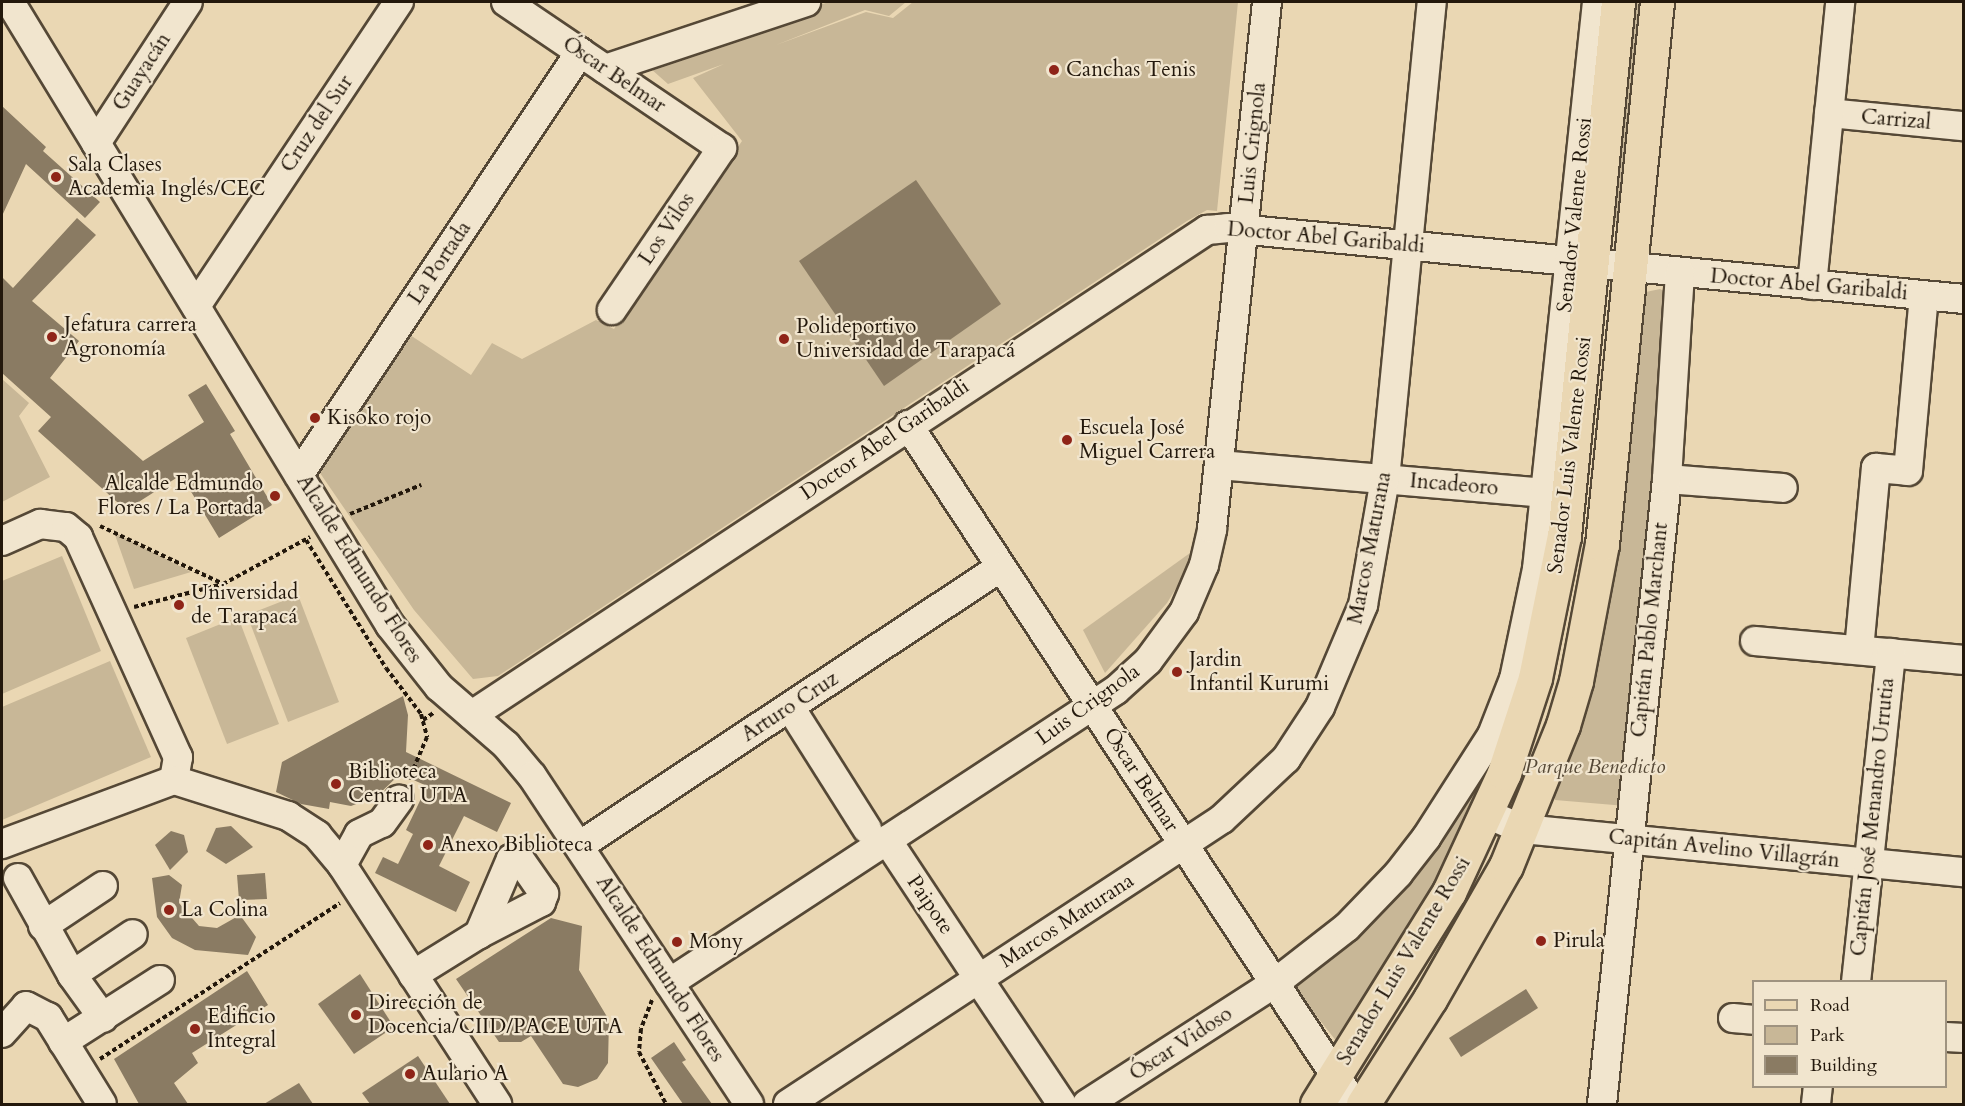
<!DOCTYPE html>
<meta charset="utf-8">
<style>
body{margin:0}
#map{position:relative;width:1965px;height:1106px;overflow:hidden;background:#ead7b3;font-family:Cardo,serif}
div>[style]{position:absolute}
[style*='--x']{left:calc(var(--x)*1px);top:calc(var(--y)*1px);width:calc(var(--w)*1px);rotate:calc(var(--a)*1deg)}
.green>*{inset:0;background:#c8b797}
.building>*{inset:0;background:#8a7b63}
.path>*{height:4px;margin-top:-2px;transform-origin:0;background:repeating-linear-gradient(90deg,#23180c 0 4.5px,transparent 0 7.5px)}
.roads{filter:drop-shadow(2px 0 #554836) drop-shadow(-2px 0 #554836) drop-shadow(0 2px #554836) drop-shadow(0 -2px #554836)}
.minor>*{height:28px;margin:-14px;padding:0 14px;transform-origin:14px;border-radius:14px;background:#f1e5ce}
.major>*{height:33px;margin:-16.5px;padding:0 16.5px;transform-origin:16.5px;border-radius:16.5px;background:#ead7b3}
.dots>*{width:16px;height:16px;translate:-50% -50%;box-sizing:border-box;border:3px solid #f1e5ce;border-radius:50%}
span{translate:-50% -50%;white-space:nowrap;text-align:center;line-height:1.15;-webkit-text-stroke:4.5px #f1e5ce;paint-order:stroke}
.poi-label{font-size:21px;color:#23180c}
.left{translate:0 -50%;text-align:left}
.right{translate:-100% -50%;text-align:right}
.street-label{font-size:21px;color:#23180c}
.park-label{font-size:21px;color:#554836;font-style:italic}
.frame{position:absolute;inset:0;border:3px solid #23180c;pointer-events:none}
.legend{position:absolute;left:1752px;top:980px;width:195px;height:108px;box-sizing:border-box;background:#f1e5ce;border:2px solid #9f9380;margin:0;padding:8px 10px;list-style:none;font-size:18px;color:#23180c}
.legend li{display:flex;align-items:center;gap:12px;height:30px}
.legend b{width:30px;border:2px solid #9f9380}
</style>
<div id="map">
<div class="green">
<i style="clip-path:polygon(829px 2px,906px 2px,889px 16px,865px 10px,776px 45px,866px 12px,893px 18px,913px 2px,1238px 2px,1217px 211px,1207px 210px,1187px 221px,498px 676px,473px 679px,414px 610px,320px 473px,326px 459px,410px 335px,471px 375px,492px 343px,522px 359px,596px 320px,614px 329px,742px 141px,693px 78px,724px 64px,668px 84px,642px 61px)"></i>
<i style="clip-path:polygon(1630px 2px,1649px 2px,1627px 223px,1607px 221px)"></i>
<i style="clip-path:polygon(1660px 289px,1674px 296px,1626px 806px,1555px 800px,1553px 791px,1602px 586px,1646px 292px)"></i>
<i style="clip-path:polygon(2px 379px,29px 403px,19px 416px,50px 477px,2px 502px)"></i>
<i style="clip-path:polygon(114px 532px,191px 572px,134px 589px)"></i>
<i style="clip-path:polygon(1190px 553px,1186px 572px,1167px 603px,1105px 673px,1083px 630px)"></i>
<i style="clip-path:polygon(62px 556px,101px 651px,2px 694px,2px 581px)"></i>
<i style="clip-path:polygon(298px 595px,339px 702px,288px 722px,247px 615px)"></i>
<i style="clip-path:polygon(238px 617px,279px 724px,227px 744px,186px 638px)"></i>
<i style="clip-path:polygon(110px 661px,151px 757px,2px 820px,2px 707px)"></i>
<i style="clip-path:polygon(1503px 732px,1451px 862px,1341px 1047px,1292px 985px)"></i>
</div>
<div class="building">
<i style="clip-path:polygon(2px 106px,46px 147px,43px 151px,100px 202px,85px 218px,26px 164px,2px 216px)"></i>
<i style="clip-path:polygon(916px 180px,1001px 304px,884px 386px,799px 261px)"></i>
<i style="clip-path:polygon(77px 218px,96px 235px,32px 301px,79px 341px,50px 378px,143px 461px,204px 422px,188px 395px,206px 384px,235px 431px,230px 434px,272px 505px,219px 538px,181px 475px,126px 510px,38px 431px,51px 417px,2px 373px,2px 277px,13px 288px)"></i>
<i style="clip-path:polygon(403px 696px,408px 715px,406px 752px,511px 803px,497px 832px,464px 816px,439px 866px,470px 882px,456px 912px,375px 873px,383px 857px,398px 864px,413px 834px,406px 830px,427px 786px,400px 774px,377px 796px,351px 806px,330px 802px,329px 809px,301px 804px,276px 792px,282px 762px)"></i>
<i style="clip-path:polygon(231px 826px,253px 847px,226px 864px,206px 851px,216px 828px)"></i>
<i style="clip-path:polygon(171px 831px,184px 835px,188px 852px,170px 870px,155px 845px)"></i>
<i style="clip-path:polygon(265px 873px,267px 899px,239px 900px,237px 875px)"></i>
<i style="clip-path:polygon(169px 875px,182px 885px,179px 903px,199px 926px,217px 928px,240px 915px,256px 937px,248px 955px,195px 950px,172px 938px,157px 917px,152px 878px)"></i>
<i style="clip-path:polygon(551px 918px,582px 926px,579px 970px,609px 1020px,608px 1063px,597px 1079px,578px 1087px,563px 1084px,531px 1036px,521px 1042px,499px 1042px,456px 979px)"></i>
<i style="clip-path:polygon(247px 971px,268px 1005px,192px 1053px,198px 1063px,174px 1083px,188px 1104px,139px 1104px,114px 1059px)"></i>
<i style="clip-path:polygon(360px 974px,394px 1027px,354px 1054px,318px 1004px)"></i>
<i style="clip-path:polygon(1526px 989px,1538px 1008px,1461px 1057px,1449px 1038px)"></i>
<i style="clip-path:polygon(674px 1042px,686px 1060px,682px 1062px,712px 1104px,683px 1104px,651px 1058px)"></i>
<i style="clip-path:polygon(418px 1056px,450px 1104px,370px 1104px,362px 1093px)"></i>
<i style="clip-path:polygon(299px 1083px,313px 1104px,264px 1104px)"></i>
</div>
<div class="path">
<i style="--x:350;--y:514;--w:77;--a:-22.2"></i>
<i style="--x:100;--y:526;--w:136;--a:25.2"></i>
<i style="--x:306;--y:540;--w:151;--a:58"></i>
<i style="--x:386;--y:668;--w:58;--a:52.7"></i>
<i style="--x:421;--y:714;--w:24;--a:75"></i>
<i style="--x:427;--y:737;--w:46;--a:113.2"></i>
<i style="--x:134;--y:607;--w:92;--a:-14.5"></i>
<i style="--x:223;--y:584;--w:99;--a:-28.4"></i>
<i style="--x:423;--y:720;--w:14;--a:-34"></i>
<i style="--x:652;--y:1000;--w:31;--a:111"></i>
<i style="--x:641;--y:1029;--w:23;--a:95"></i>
<i style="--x:639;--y:1052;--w:59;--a:62.6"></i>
<i style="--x:100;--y:1059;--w:286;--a:-33"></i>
</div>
<div class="roads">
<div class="minor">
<i style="--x:10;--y:2;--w:730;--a:58.62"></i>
<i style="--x:390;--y:625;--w:79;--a:51.7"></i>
<i style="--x:439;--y:687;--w:89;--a:40.9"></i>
<i style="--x:506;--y:745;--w:40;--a:50"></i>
<i style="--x:532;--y:776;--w:393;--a:56.5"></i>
<i style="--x:506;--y:2;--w:261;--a:34.1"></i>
<i style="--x:722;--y:148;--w:196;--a:124.2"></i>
<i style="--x:605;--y:69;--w:212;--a:-18.4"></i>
<i style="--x:1829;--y:113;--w:134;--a:5.6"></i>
<i style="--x:96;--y:143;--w:168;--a:-56.9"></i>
<i style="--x:1812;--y:285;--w:284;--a:-84.3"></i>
<i style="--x:196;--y:306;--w:366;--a:-56.3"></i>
<i style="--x:908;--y:425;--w:812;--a:56.7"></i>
<i style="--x:1219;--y:465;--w:328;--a:4.9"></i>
<i style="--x:299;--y:475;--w:508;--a:-56.4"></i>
<i style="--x:1667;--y:479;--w:116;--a:4.4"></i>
<i style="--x:2;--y:541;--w:42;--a:-24.1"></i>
<i style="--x:40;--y:524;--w:26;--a:7"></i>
<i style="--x:66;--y:527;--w:16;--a:40"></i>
<i style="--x:78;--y:537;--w:242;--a:65.6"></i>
<i style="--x:178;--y:757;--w:23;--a:100"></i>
<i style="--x:174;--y:780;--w:184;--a:159.6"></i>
<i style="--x:1755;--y:641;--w:210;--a:5.2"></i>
<i style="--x:1859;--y:650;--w:183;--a:-84.7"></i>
<i style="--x:1876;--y:468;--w:32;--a:5"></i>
<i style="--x:1908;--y:471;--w:176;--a:-84.8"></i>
<i style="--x:790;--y:707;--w:144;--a:57.7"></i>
<i style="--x:472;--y:715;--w:881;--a:-33.42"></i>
<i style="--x:1207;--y:230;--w:21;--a:-5"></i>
<i style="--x:1228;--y:228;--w:739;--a:5.51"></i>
<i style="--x:174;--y:780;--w:120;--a:17.5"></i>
<i style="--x:288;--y:816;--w:35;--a:33"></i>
<i style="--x:317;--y:835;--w:39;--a:50"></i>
<i style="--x:342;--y:865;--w:285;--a:57"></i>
<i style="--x:1487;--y:814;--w:39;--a:23"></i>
<i style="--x:1523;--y:829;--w:443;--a:5.6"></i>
<i style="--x:887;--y:840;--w:156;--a:56.5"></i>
<i style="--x:579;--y:846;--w:506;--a:-33.47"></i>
<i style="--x:342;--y:865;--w:35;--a:-61"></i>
<i style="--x:359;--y:834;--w:25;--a:-26"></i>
<i style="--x:382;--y:823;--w:29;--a:-54"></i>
<i style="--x:18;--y:878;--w:111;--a:60.9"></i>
<i style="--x:72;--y:975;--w:53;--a:54.2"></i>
<i style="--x:43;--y:926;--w:72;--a:-33.7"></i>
<i style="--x:72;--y:975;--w:73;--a:-33.9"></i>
<i style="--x:413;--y:975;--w:78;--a:-31.8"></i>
<i style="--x:479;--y:934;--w:70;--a:-27.3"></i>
<i style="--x:541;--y:902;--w:9;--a:-69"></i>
<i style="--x:544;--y:894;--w:44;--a:-124.8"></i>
<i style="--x:519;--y:858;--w:8;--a:173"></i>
<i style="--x:511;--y:859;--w:82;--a:113.1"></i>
<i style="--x:979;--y:980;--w:149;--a:56.2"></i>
<i style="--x:1856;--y:982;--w:331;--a:-83.9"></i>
<i style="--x:669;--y:983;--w:534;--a:-33.24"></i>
<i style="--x:1116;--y:690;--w:43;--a:-42.2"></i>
<i style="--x:1148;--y:661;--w:61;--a:-53.7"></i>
<i style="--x:1184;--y:612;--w:51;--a:-66.9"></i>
<i style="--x:1204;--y:565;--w:37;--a:-77"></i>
<i style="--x:1212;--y:529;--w:530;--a:-84.04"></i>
<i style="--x:1733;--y:1018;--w:21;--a:5"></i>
<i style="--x:2;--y:1033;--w:36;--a:-48"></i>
<i style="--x:26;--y:1006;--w:25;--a:27"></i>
<i style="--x:48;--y:1017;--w:102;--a:58.2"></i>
<i style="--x:1946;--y:1037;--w:18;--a:3"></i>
<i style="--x:63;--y:1042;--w:115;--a:-32.6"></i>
<i style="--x:788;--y:1104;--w:519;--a:-33.29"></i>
<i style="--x:1222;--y:819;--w:88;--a:-43.2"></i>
<i style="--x:1286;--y:759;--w:62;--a:-56.8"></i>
<i style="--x:1320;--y:707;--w:111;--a:-67.1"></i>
<i style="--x:1363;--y:605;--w:128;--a:-80.1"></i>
<i style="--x:1385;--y:479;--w:479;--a:-84.4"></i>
<i style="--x:1087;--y:1104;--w:224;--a:-32.8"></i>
<i style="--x:1275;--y:983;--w:91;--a:-37.9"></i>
<i style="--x:1347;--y:927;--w:74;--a:-46.1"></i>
<i style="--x:1398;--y:874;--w:46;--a:-52.1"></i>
<i style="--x:1426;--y:838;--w:122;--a:-57.3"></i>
<i style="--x:1492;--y:735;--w:60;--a:-68.6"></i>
<i style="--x:1514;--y:679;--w:112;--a:-78.2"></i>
<i style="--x:1537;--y:569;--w:570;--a:-83.96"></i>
<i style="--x:1602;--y:1104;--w:628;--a:-84.06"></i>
<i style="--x:1667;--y:479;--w:207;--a:-86.4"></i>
<i style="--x:1816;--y:1104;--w:18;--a:-84"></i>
</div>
<div class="major">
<i style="--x:1317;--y:1104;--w:250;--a:-58.1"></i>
<i style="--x:1449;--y:892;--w:131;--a:-65.2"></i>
<i style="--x:1504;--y:773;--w:100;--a:-71.9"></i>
<i style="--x:1535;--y:678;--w:145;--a:-78.5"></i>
<i style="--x:1564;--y:536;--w:537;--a:-84.23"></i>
<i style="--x:1363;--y:1104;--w:125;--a:-57.5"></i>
<i style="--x:1430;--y:999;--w:153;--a:-60.3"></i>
<i style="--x:1506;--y:866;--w:152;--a:-68"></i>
<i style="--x:1563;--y:725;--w:46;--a:-73.5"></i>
<i style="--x:1576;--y:681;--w:139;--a:-79.3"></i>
<i style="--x:1602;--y:544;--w:545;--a:-84.21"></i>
</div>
</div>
<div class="dots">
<i style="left:1054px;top:70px;background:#8f2418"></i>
<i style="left:56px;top:177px;background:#8f2418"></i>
<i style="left:52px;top:337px;background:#8f2418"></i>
<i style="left:784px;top:339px;background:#8f2418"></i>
<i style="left:315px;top:418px;background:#8f2418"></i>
<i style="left:1067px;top:440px;background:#8f2418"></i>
<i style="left:275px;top:496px;background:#8f2418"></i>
<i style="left:179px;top:605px;background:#8f2418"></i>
<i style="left:1177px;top:672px;background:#8f2418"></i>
<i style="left:336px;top:784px;background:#8f2418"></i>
<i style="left:428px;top:845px;background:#8f2418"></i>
<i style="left:169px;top:910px;background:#8f2418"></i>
<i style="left:1541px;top:941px;background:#8f2418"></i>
<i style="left:677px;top:942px;background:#8f2418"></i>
<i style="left:356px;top:1015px;background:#8f2418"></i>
<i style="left:195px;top:1029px;background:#8f2418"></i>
<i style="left:410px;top:1074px;background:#8f2418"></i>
</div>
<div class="poi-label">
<span class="left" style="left:1066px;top:70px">Canchas Tenis</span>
<span class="left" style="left:68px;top:177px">Sala Clases<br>Academia Inglés/CEC</span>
<span class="left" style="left:64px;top:337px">Jefatura carrera<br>Agronomía</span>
<span class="left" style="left:796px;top:339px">Polideportivo<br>Universidad de Tarapacá</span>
<span class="left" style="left:327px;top:418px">Kisoko rojo</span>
<span class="left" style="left:1079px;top:440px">Escuela José<br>Miguel Carrera</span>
<span class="right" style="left:263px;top:496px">Alcalde Edmundo<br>Flores / La Portada</span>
<span class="left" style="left:191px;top:605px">Universidad<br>de Tarapacá</span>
<span class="left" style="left:1189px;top:672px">Jardin<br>Infantil Kurumi</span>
<span class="left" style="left:348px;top:784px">Biblioteca<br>Central UTA</span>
<span class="left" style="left:440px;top:845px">Anexo Biblioteca</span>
<span class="left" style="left:181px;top:910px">La Colina</span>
<span class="left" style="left:1553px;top:941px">Pirula</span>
<span class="left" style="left:689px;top:942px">Mony</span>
<span class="left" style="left:368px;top:1015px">Dirección de<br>Docencia/CIID/PACE UTA</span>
<span class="left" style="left:207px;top:1029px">Edificio<br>Integral</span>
<span class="left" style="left:422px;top:1074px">Aulario A</span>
</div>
<div class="street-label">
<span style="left:142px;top:72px;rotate:-57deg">Guayacán</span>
<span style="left:614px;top:75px;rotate:34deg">Óscar Belmar</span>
<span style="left:1896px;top:120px;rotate:5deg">Carrizal</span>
<span style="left:317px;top:124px;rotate:-56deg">Cruz del Sur</span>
<span style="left:1253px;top:143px;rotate:-84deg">Luis Crignola</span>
<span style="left:1575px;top:215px;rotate:-84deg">Senador Valente Rossi</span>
<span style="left:667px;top:229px;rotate:-56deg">Los Vilos</span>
<span style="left:1326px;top:238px;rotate:5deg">Doctor Abel Garibaldi</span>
<span style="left:440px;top:263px;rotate:-56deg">La Portada</span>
<span style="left:1809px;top:285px;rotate:5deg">Doctor Abel Garibaldi</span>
<span style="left:885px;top:440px;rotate:-34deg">Doctor Abel Garibaldi</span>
<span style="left:1570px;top:455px;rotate:-83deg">Senador Luis Valente Rossi</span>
<span style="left:1454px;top:485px;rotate:5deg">Incadeoro</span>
<span style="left:1370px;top:548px;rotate:-79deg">Marcos Maturana</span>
<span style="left:359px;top:569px;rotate:58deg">Alcalde Edmundo Flores</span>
<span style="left:1650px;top:630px;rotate:-84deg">Capitán Pablo Marchant</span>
<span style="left:1088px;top:705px;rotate:-36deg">Luis Crignola</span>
<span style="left:790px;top:707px;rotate:-33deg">Arturo Cruz</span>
<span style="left:1141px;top:780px;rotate:57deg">Óscar Belmar</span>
<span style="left:1873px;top:817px;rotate:-84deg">Capitán José Menandro Urrutia</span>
<span style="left:1724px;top:849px;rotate:6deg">Capitán Avelino Villagrán</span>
<span style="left:930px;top:905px;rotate:56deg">Paipote</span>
<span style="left:1067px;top:921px;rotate:-33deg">Marcos Maturana</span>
<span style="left:1404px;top:961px;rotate:-59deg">Senador Luis Valente Rossi</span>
<span style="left:660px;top:969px;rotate:57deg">Alcalde Edmundo Flores</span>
<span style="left:1181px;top:1044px;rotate:-33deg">Óscar Vidoso</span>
</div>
<div class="park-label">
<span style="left:1595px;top:767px">Parque Benedicto</span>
</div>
<div class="frame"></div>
<ul class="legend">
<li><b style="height:8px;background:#ead7b3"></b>Road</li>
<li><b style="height:16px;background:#c8b797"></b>Park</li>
<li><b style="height:16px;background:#8a7b63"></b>Building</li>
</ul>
</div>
